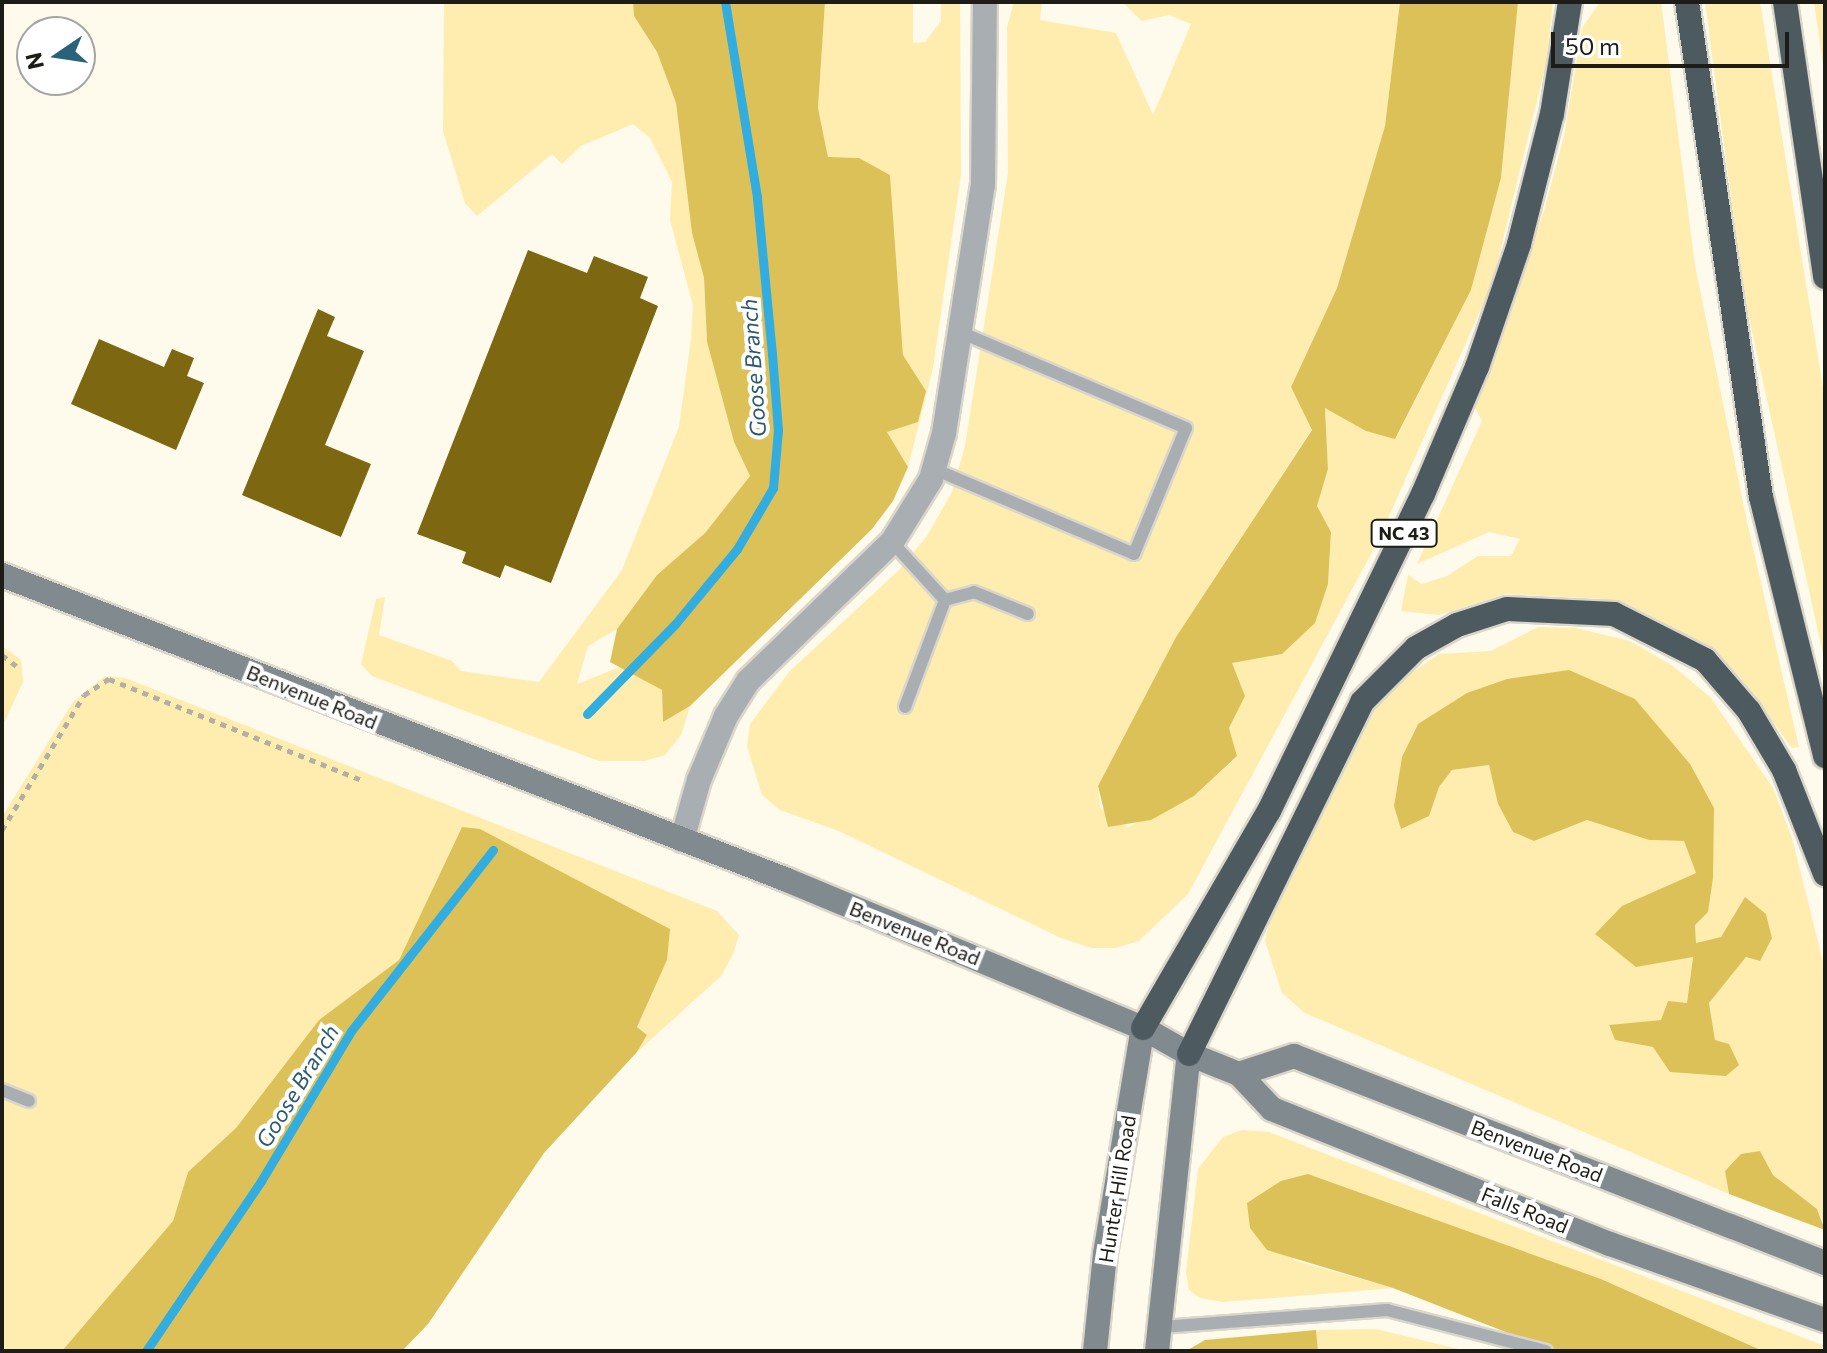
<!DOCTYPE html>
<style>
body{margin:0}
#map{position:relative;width:1827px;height:1353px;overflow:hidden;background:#fefaec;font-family:Commissioner,sans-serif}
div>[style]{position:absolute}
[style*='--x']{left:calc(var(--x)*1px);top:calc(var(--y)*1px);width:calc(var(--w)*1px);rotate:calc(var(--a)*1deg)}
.green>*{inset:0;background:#feedae}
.forest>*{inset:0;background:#dcc159}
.stream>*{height:9px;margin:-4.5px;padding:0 4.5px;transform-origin:4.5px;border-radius:4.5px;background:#31addf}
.building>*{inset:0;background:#7d6811}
.path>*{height:5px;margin-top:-2.5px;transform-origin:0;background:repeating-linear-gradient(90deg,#b2afa4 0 6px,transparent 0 12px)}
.roads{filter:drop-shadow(2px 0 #dad6ca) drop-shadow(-2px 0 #dad6ca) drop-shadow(0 2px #dad6ca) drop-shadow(0 -2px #dad6ca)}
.lane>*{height:12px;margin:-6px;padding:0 6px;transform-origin:6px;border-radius:6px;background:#a8aeb2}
.street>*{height:24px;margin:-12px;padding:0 12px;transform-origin:12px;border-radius:12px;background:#a8aeb2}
.secondary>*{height:24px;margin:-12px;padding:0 12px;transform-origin:12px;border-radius:12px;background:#818a8f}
.highway>*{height:24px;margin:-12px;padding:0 12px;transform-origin:12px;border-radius:12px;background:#4d5a60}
span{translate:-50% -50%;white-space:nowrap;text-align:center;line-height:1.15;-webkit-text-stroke:8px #fff;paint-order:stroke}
.shield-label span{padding:2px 6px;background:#fff;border:2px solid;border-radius:6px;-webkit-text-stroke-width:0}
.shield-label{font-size:18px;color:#1d1c17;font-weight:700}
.street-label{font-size:20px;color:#1d1c17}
.water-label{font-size:22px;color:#2a5a6f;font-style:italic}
.frame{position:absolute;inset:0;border:4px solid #1d1c17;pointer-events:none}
.north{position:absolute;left:16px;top:16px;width:80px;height:80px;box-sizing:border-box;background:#fff;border:2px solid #a5a4a2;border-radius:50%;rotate:257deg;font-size:22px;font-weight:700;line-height:32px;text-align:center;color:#1d1c17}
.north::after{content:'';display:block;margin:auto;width:28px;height:36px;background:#28627b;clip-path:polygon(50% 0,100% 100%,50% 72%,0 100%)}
.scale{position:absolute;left:1551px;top:32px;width:238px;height:36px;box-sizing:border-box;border:4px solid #1d1c17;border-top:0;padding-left:10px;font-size:24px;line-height:28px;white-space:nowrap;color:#1d1c17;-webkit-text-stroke:6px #fff;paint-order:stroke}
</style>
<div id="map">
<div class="green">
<i style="clip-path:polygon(444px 2px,633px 2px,634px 16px,657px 52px,676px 103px,692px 233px,704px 278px,707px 342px,734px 442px,750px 476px,705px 533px,657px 575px,617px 629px,588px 646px,577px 684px,620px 667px,662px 690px,663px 722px,690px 706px,681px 735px,665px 755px,645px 761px,599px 761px,372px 676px,361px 664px,376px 599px,385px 597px,379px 635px,452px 661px,461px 671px,539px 682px,622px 570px,679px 427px,691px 339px,693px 305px,670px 220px,672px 182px,650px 138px,633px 124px,581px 146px,562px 164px,552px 154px,477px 216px,465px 203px,443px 131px)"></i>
<i style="clip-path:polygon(825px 2px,913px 2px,913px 43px,925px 42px,941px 21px,941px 2px,960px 2px,961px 174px,933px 368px,908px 467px,887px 432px,926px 391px,903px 355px,890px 175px,859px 158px,828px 157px,818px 108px)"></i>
<i style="clip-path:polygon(1014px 2px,1042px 2px,1040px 20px,1116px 33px,1153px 115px,1191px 24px,1169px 15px,1142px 21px,1122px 2px,1400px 2px,1385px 126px,1337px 288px,1291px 387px,1312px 429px,1176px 637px,1098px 786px,1100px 807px,1128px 827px,1194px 796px,1237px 757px,1229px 728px,1244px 696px,1231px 662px,1282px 654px,1328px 584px,1331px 532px,1317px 506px,1328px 469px,1325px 407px,1396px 438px,1471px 290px,1501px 178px,1518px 2px,1553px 2px,1546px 64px,1492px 284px,1377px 543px,1188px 894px,1139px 941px,1115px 948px,1091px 948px,1061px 938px,839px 831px,780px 810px,762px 795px,747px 746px,750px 724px,790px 671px,899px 570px,927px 536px,952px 492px,965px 446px,1008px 173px,1007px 27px)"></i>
<i style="clip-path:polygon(1600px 2px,1661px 2px,1695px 265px,1747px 522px,1799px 747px,1792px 748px,1739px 676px,1715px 656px,1685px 634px,1605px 599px,1506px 594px,1439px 615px,1401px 611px,1408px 575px,1422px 584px,1447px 576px,1478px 556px,1511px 556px,1520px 539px,1489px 532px,1417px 564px,1482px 421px,1474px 406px,1544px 211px,1564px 136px,1582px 28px)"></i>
<i style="clip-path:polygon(1705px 2px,1760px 2px,1825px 400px,1825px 663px,1744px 295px)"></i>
<i style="clip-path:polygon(1814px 2px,1825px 2px,1825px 78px)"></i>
<i style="clip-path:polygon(evenodd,1538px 627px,1576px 628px,1630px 641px,1673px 666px,1711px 698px,1773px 788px,1792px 838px,1825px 970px,1825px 1226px,1817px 1209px,1773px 1175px,1760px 1151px,1725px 1170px,1729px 1194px,1305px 1013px,1282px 993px,1265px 941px,1272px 910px,1369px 715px,1401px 680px,1439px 654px,1491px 651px,1538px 627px,1635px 699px,1654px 726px,1708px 912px,1695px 925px,1696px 943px,1721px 937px,1745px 898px,1766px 914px,1772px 938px,1759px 961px,1746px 957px,1709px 1003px,1715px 1040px,1653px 1047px,1615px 1040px,1609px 1026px,1661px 1020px,1687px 1003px,1693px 956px,1636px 967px,1660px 889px,1696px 873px,1684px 841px,1649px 840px,1587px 820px,1534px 841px,1513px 832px,1498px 804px,1489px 765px,1452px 770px,1439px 787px,1394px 806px,1402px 758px,1417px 725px,1635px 699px)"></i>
<i style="clip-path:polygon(2px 646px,21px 660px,23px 682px,2px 727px)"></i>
<i style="clip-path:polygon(105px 676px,125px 678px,717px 911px,739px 935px,733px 954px,721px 976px,637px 1052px,647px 1035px,637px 1027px,667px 960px,462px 827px,399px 960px,319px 1020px,236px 1128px,188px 1172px,173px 1221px,62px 1351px,2px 1351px,2px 817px,73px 702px)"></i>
<i style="clip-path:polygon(1242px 1130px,1269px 1132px,1825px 1346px,1825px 1351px,1763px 1351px,1601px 1279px,1308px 1174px,1293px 1260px,1393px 1288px,1223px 1302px,1200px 1298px,1189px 1290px,1186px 1272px,1198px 1169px,1223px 1137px)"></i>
<i style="clip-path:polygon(1376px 1329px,1466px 1351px,1318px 1351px,1316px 1330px)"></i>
</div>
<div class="forest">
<i style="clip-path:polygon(633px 2px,825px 2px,818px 108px,828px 157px,859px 158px,890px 175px,903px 355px,926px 391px,918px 422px,887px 432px,908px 467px,893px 501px,872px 529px,690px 706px,663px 722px,662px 690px,610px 662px,617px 629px,657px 575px,705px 533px,750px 476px,734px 442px,707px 342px,704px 278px,692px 233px,676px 103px,657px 52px,634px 16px)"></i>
<i style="clip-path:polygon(1400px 2px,1518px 2px,1501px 178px,1471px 290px,1395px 439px,1366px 431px,1325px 408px,1328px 469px,1317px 506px,1331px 532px,1328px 584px,1315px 623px,1282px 654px,1232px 663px,1245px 696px,1229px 728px,1237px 756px,1194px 796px,1151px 820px,1108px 827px,1098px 786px,1176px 637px,1312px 430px,1291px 387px,1337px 288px,1385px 126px)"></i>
<i style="clip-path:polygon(1569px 670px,1635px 699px,1690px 764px,1714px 808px,1713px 878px,1708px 912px,1695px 925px,1696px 943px,1721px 937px,1745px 897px,1766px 914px,1772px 938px,1760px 961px,1746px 957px,1709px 1003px,1715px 1040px,1729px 1044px,1739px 1065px,1726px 1076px,1670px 1072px,1653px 1047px,1615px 1040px,1609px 1025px,1661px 1020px,1668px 1001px,1687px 1003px,1693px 957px,1636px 967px,1595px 934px,1622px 906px,1696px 873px,1684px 841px,1649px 840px,1587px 820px,1534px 841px,1513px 832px,1498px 804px,1489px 765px,1452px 770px,1439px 787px,1429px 816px,1401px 829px,1394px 806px,1402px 757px,1418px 724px,1467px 693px,1507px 679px)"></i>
<i style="clip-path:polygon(462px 827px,480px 829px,670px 929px,667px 960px,637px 1027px,647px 1035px,637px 1052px,544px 1153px,428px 1324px,402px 1351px,62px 1351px,173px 1221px,188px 1172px,236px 1128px,319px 1020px,399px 960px)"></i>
<i style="clip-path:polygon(1760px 1151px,1773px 1175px,1817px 1209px,1825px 1230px,1729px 1194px,1725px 1171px,1741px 1154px)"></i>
<i style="clip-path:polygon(1308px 1174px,1601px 1279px,1763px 1351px,1554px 1351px,1393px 1288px,1267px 1250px,1250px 1228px,1247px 1203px,1281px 1181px)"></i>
<i style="clip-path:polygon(1316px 1330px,1318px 1351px,1186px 1351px,1205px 1340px)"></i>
</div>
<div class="stream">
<i style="--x:587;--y:714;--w:127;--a:-45.6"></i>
<i style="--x:676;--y:623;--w:96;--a:-50.5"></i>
<i style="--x:737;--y:549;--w:71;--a:-59.5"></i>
<i style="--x:773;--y:488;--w:58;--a:-85.1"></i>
<i style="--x:778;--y:430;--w:76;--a:-94.5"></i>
<i style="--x:772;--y:354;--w:158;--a:-95.5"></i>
<i style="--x:757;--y:197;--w:198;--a:-99.3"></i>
<i style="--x:146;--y:1351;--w:205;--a:-55.9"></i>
<i style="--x:261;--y:1181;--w:175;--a:-59"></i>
<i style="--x:351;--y:1031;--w:230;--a:-51.9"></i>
</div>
<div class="building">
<i style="clip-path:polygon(528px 250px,587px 273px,594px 256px,648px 277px,640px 298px,658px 306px,551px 583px,505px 565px,500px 578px,462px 563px,466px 552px,417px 534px)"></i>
<i style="clip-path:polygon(318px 309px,335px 317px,327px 336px,364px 351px,325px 445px,371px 464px,341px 537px,242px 495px)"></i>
<i style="clip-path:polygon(99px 339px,164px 367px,172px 349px,194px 358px,187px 376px,204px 383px,176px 450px,71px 404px)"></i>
</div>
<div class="path">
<i style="--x:2;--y:655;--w:21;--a:37"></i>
<i style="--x:2;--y:830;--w:158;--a:-58.7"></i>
<i style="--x:84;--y:695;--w:30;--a:-33"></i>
<i style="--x:109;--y:679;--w:272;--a:21.8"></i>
</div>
<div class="roads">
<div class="lane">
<i style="--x:934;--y:469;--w:217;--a:23"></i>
<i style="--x:1134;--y:554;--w:136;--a:-67.6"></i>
<i style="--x:1186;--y:428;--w:246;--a:-157"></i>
<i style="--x:892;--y:542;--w:79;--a:47.6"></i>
<i style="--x:945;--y:600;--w:114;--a:110.5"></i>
<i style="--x:945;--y:600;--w:30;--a:-15"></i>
<i style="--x:974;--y:592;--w:58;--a:22.2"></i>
<i style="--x:2;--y:1090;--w:29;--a:22"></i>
<i style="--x:1162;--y:1327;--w:226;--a:-4.3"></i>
<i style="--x:1387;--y:1310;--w:164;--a:14.5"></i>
</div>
<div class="street">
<i style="--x:682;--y:840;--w:62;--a:-74.2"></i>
<i style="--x:699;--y:780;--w:69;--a:-67.1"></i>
<i style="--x:726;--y:716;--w:41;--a:-57.8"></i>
<i style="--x:748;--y:681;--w:200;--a:-44"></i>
<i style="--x:892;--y:542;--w:74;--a:-58.2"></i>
<i style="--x:931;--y:479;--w:48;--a:-74.2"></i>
<i style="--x:944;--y:433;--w:251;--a:-81.1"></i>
<i style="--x:983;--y:185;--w:183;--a:-89.4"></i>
</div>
<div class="secondary">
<i style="--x:2;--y:575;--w:842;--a:21.23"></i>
<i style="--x:787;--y:880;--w:386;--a:22.6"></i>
<i style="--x:1143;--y:1028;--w:53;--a:29.5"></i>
<i style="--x:1189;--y:1054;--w:54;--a:21.8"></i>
<i style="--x:1239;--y:1074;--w:58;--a:-18.1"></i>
<i style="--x:1294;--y:1056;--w:570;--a:21.3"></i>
<i style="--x:1239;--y:1074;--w:48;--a:46.7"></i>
<i style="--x:1272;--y:1109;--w:364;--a:21.8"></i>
<i style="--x:1610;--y:1244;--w:228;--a:19.5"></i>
<i style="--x:1095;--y:1351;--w:98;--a:-84.1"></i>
<i style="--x:1105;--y:1254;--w:229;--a:-80.5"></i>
<i style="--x:1157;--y:1351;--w:299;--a:-83.9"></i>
</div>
<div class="highway">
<i style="--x:1687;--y:2;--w:501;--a:81.5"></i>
<i style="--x:1761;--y:497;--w:267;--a:76.1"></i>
<i style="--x:1785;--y:2;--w:278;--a:81.7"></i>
<i style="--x:1143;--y:1028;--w:251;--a:-59.9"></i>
<i style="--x:1269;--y:811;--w:352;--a:-64.1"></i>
<i style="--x:1423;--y:494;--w:138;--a:-67"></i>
<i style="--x:1477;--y:367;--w:130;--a:-71.1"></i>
<i style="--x:1519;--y:244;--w:134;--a:-75.8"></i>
<i style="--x:1552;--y:114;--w:113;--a:-80.9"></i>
<i style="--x:1189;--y:1054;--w:392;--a:-63.8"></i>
<i style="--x:1362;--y:702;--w:76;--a:-45"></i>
<i style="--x:1416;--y:648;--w:47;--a:-29.3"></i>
<i style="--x:1457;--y:625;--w:52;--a:-17.7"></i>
<i style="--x:1507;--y:609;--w:107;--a:2.7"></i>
<i style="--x:1614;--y:614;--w:102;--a:26.8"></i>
<i style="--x:1705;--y:660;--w:67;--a:49.2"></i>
<i style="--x:1749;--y:711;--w:69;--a:59.3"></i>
<i style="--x:1784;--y:770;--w:112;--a:68.5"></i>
</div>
</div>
<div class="shield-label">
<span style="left:1404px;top:533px">NC 43</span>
</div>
<div class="street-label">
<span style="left:312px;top:697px;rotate:22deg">Benvenue Road</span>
<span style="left:915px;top:933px;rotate:22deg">Benvenue Road</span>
<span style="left:1537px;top:1151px;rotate:21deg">Benvenue Road</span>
<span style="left:1117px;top:1189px;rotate:-81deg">Hunter Hill Road</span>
<span style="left:1525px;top:1210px;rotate:22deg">Falls Road</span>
</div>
<div class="water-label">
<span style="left:753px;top:368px;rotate:-94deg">Goose Branch</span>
<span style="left:297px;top:1086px;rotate:-59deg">Goose Branch</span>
</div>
<div class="frame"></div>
<div class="north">N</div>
<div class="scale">50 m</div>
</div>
